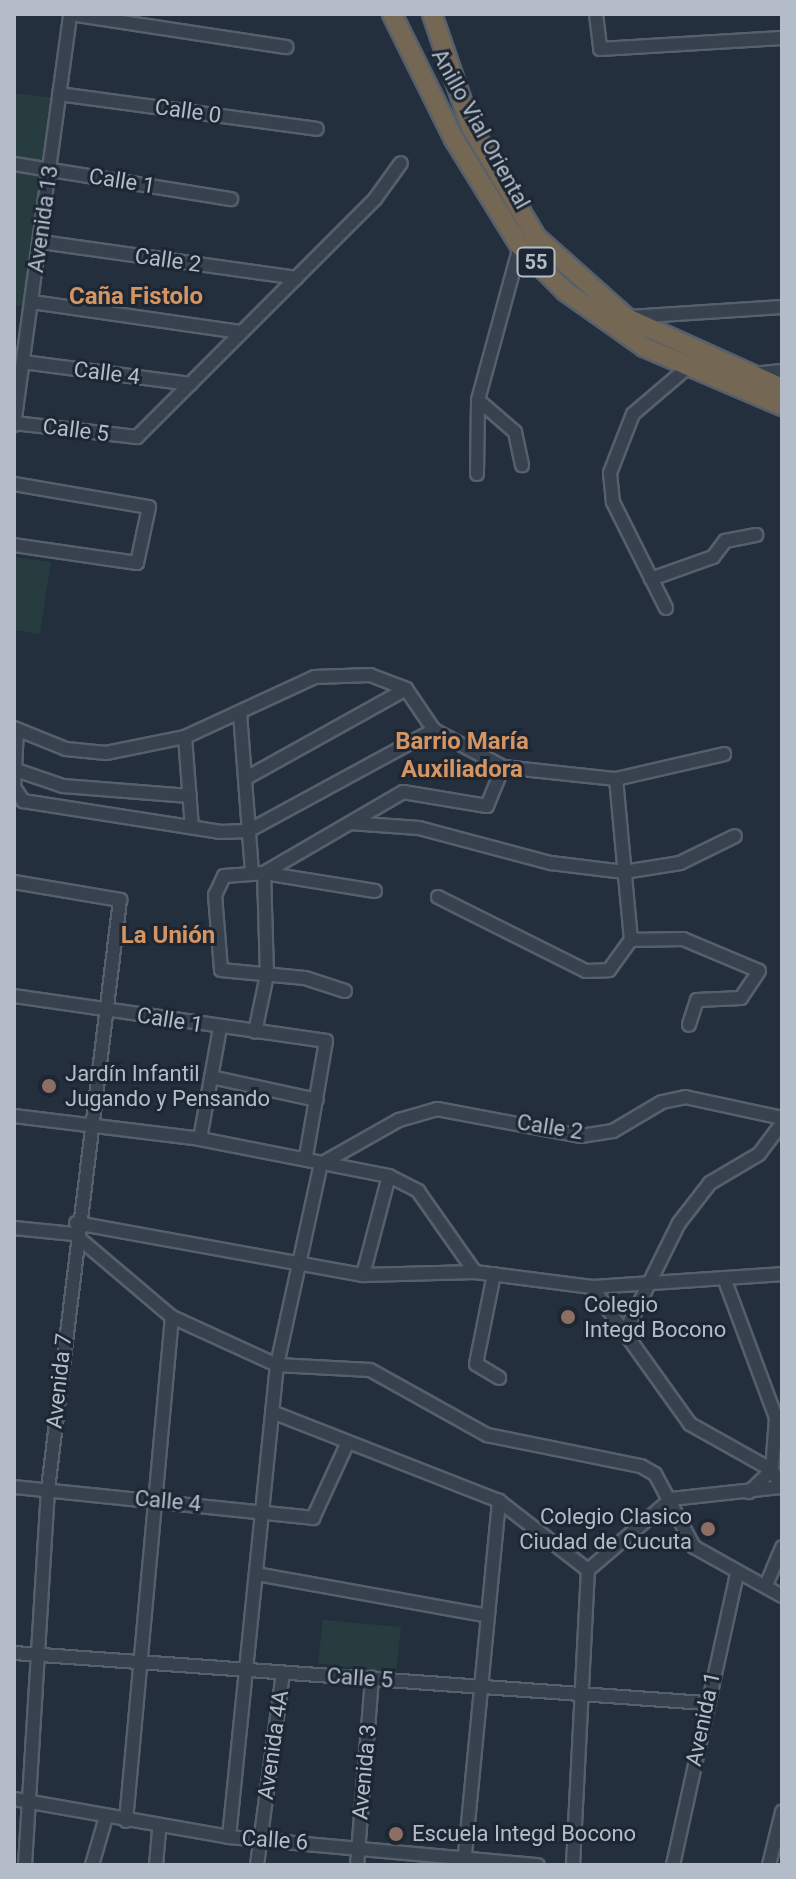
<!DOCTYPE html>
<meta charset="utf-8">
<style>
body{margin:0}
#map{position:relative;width:796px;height:1879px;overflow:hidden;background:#242f3e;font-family:Roboto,sans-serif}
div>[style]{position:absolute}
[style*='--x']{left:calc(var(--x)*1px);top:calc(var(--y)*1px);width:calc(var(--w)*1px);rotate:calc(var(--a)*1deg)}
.green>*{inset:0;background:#263c3f}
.roads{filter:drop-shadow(2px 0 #565f6c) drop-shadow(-2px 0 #565f6c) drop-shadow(0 2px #565f6c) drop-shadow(0 -2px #565f6c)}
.minor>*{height:12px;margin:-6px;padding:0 6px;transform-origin:6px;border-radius:6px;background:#38414e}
.highway>*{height:18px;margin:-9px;padding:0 9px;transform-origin:9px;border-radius:9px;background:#746855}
.dots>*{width:22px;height:22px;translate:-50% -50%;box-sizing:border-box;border:4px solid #1d2633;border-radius:50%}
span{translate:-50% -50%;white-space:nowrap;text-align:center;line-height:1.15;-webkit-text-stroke:6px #1d2633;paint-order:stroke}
.shield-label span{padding:2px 6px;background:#1d2633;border:2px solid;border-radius:6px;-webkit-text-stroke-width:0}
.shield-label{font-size:20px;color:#b4bcc9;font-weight:700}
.street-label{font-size:22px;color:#b4bcc9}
.poi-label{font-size:22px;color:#b4bcc9}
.left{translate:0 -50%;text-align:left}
.right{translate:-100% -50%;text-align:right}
.neighbourhood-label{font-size:24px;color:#d59563;font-weight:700}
.frame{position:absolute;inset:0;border:16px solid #b4bcc9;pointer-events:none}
</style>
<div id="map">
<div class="green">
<i style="clip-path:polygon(14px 93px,55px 98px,46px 165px,14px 160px)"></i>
<i style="clip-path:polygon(14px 171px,45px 175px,30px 308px,14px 305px)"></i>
<i style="clip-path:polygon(14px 557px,51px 562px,40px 634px,14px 630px)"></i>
<i style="clip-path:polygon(323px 1620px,401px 1627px,396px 1674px,318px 1663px)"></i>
</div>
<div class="roads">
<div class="minor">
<i style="--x:70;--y:14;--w:219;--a:8.7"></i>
<i style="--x:596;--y:14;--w:35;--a:83"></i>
<i style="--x:600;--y:49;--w:182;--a:-3.5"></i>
<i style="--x:59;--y:94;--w:260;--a:7.7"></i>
<i style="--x:14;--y:164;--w:220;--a:9.2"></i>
<i style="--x:41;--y:242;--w:258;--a:8"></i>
<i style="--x:32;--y:302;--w:210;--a:8.2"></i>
<i style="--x:630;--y:317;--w:152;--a:-3.8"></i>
<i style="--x:23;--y:362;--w:169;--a:7.5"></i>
<i style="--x:753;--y:374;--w:29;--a:-6"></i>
<i style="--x:478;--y:400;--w:49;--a:40.9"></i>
<i style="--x:515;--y:432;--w:34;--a:78"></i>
<i style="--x:14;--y:423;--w:124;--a:6.5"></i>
<i style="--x:137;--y:437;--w:337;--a:-45"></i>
<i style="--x:375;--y:199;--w:44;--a:-54.2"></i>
<i style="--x:14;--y:425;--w:415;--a:-82.2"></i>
<i style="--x:477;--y:474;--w:74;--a:-89.2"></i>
<i style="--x:478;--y:400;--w:160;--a:-74.7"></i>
<i style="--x:14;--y:484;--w:137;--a:9.7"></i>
<i style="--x:149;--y:507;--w:57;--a:102.1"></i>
<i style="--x:137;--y:563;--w:124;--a:-171.7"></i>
<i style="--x:651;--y:579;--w:66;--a:-19.5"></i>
<i style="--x:713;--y:557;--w:20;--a:-53"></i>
<i style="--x:725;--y:541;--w:32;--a:-11"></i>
<i style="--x:666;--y:608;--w:119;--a:-116.6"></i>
<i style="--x:613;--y:502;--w:29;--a:-96"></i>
<i style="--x:610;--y:473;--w:63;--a:-68.7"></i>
<i style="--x:633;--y:414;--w:72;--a:-40.5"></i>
<i style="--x:240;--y:713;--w:161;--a:85.7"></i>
<i style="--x:252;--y:874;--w:12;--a:-5"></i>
<i style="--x:264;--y:873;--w:102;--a:88.3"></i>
<i style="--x:267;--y:975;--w:58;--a:101.9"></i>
<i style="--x:14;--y:728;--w:56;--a:22"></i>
<i style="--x:66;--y:749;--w:40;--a:5.7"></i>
<i style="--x:106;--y:753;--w:81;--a:-11.4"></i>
<i style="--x:185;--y:737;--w:143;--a:-24.8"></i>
<i style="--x:315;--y:677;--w:55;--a:-2.1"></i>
<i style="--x:370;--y:675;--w:39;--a:21"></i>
<i style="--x:406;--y:689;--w:50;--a:55.7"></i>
<i style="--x:434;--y:730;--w:78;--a:28.2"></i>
<i style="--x:503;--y:767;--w:114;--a:6.1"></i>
<i style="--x:616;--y:779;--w:111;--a:-13"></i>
<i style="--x:17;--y:730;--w:57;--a:93"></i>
<i style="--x:14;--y:787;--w:17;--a:57"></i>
<i style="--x:23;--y:801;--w:199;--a:8.9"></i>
<i style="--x:220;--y:832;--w:28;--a:-2"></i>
<i style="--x:248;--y:831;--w:212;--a:-28.5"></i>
<i style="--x:185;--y:737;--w:91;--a:85.6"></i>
<i style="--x:16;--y:770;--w:50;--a:18.8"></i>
<i style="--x:63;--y:786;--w:127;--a:4.5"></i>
<i style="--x:248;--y:777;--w:181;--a:-29.1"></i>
<i style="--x:350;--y:823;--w:69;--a:4.1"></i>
<i style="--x:419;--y:828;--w:137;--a:14.9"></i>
<i style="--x:551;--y:863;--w:74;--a:7"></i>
<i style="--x:624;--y:872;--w:57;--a:-9.1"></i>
<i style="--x:680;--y:863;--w:61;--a:-26.1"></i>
<i style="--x:252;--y:874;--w:28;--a:176"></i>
<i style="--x:224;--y:876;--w:21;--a:115"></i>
<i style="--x:215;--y:895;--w:75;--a:85.4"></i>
<i style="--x:221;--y:970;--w:84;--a:5.4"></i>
<i style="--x:305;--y:978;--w:42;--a:18"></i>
<i style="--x:14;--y:882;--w:108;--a:9.6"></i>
<i style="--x:120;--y:900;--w:593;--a:96.97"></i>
<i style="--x:48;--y:1489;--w:377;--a:93.5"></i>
<i style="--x:375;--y:891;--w:112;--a:-170.8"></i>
<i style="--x:264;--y:873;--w:161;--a:-30.2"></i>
<i style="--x:403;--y:792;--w:85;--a:9.5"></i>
<i style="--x:487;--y:806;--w:42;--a:-67.7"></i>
<i style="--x:438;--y:897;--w:165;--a:26.6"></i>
<i style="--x:586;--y:971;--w:23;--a:-2"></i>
<i style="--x:609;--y:970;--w:37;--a:-54"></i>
<i style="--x:631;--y:940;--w:162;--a:-95.3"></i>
<i style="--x:631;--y:940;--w:52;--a:-1.1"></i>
<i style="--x:683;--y:939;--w:82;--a:22.8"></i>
<i style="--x:759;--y:971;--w:32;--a:124"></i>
<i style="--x:741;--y:998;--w:44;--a:177.4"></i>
<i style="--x:697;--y:1000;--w:26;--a:108"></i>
<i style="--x:14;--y:996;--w:315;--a:8.2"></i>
<i style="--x:326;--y:1041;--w:118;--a:99.8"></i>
<i style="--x:211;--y:1077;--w:108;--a:12.2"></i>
<i style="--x:14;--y:1116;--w:187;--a:7"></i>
<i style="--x:200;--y:1139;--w:193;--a:11.1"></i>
<i style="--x:389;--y:1176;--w:33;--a:27"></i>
<i style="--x:418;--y:1191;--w:99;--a:54.9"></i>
<i style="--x:475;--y:1272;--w:118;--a:7.3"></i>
<i style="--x:592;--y:1287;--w:168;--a:54.4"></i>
<i style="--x:690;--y:1424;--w:94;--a:29.3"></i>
<i style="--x:772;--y:1470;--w:32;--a:136"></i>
<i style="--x:200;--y:1139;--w:113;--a:-79.8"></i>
<i style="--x:76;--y:1223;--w:292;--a:10.3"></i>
<i style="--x:363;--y:1275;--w:112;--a:-1.5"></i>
<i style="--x:14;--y:1228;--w:60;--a:5.7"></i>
<i style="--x:74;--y:1234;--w:128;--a:40.3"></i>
<i style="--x:172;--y:1317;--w:115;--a:24.6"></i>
<i style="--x:277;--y:1365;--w:93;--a:3.1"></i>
<i style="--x:370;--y:1370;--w:134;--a:29.1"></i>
<i style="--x:487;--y:1435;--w:157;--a:11.4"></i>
<i style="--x:641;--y:1466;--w:16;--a:30"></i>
<i style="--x:655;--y:1474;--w:83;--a:61.9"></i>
<i style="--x:694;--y:1547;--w:101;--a:29.1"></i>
<i style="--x:494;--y:1274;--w:92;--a:101.3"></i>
<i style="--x:476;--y:1364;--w:27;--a:31"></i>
<i style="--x:363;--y:1275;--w:102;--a:-75.3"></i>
<i style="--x:724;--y:1278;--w:149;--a:69.6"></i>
<i style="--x:776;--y:1418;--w:52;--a:94.4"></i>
<i style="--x:772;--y:1470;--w:20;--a:60"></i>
<i style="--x:592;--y:1287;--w:190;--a:-3.9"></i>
<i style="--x:627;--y:1328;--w:117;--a:-63.7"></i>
<i style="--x:679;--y:1223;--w:51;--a:-52.2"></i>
<i style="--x:710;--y:1183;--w:57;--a:-30.6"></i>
<i style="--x:759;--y:1154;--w:39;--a:-53"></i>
<i style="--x:272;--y:1412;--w:244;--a:21.4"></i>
<i style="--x:499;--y:1501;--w:113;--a:37.8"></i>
<i style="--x:14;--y:1487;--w:301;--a:5.9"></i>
<i style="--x:313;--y:1518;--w:81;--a:-65.3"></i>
<i style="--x:256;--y:1574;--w:233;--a:10.2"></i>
<i style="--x:767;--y:1583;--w:39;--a:-67"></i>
<i style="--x:14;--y:1653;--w:693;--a:4.14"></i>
<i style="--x:14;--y:1799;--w:218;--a:10"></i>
<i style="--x:229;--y:1837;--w:310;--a:5.2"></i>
<i style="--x:126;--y:1821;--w:506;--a:-84.79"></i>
<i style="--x:229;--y:1837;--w:474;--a:-84.2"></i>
<i style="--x:277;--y:1365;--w:206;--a:-77.7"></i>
<i style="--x:321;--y:1164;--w:90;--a:-29.4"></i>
<i style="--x:399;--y:1120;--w:40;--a:-16"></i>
<i style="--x:437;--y:1109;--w:147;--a:10.6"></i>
<i style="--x:581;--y:1136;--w:32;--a:-9"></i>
<i style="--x:613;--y:1131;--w:57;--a:-30.6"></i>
<i style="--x:662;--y:1102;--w:24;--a:-12"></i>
<i style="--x:685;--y:1097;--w:99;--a:12.2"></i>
<i style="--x:92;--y:1865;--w:50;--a:-73.7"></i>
<i style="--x:156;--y:1865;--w:38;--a:-85"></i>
<i style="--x:257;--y:1865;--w:194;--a:-82.3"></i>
<i style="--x:357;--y:1865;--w:188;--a:-85.4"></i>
<i style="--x:464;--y:1865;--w:366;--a:-84.5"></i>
<i style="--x:573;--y:1865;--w:295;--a:-87.1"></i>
<i style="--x:588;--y:1570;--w:109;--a:-40.5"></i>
<i style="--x:671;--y:1499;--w:112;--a:-6.2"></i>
<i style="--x:673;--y:1865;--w:298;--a:-77.6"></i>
<i style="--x:769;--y:1865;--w:55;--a:-76.2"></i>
</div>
<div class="highway">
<i style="--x:392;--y:14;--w:140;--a:63.6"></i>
<i style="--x:454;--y:139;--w:126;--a:58.3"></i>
<i style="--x:520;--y:246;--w:64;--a:45"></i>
<i style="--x:565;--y:291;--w:97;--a:35.3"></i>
<i style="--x:644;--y:347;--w:150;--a:23.1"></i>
<i style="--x:432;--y:14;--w:120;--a:71"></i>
<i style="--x:471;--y:127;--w:128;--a:59.4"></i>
<i style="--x:536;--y:237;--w:122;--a:41.7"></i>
<i style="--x:627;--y:318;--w:170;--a:24.3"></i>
</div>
</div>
<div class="dots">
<i style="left:49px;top:1086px;background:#8d6e63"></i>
<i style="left:568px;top:1317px;background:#8d6e63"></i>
<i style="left:708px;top:1529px;background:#8d6e63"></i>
<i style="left:396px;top:1834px;background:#8d6e63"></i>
</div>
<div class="shield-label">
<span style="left:536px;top:262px">55</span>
</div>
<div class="street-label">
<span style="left:188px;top:111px;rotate:8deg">Calle 0</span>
<span style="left:481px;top:129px;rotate:61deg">Anillo Vial Oriental</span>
<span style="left:122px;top:181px;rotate:9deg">Calle 1</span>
<span style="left:43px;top:219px;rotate:-82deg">Avenida 13</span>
<span style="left:168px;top:260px;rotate:8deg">Calle 2</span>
<span style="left:107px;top:373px;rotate:7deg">Calle 4</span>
<span style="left:76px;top:430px;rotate:7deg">Calle 5</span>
<span style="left:170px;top:1020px;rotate:9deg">Calle 1</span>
<span style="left:550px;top:1127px;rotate:9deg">Calle 2</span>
<span style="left:59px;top:1381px;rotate:-84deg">Avenida 7</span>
<span style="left:168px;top:1501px;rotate:5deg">Calle 4</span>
<span style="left:360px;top:1678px;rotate:4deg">Calle 5</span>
<span style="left:703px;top:1719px;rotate:-78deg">Avenida 1</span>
<span style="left:273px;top:1745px;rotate:-82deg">Avenida 4A</span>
<span style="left:364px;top:1772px;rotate:-85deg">Avenida 3</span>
<span style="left:275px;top:1840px;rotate:4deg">Calle 6</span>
</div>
<div class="poi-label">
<span class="left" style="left:65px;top:1086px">Jardín Infantil<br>Jugando y Pensando</span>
<span class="left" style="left:584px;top:1317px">Colegio<br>Integd Bocono</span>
<span class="right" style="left:692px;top:1529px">Colegio Clasico<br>Ciudad de Cucuta</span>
<span class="left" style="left:412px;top:1834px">Escuela Integd Bocono</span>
</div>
<div class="neighbourhood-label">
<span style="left:136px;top:297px">Caña Fistolo</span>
<span style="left:462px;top:756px">Barrio María<br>Auxiliadora</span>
<span style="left:168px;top:936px">La Unión</span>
</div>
<div class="frame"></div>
</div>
